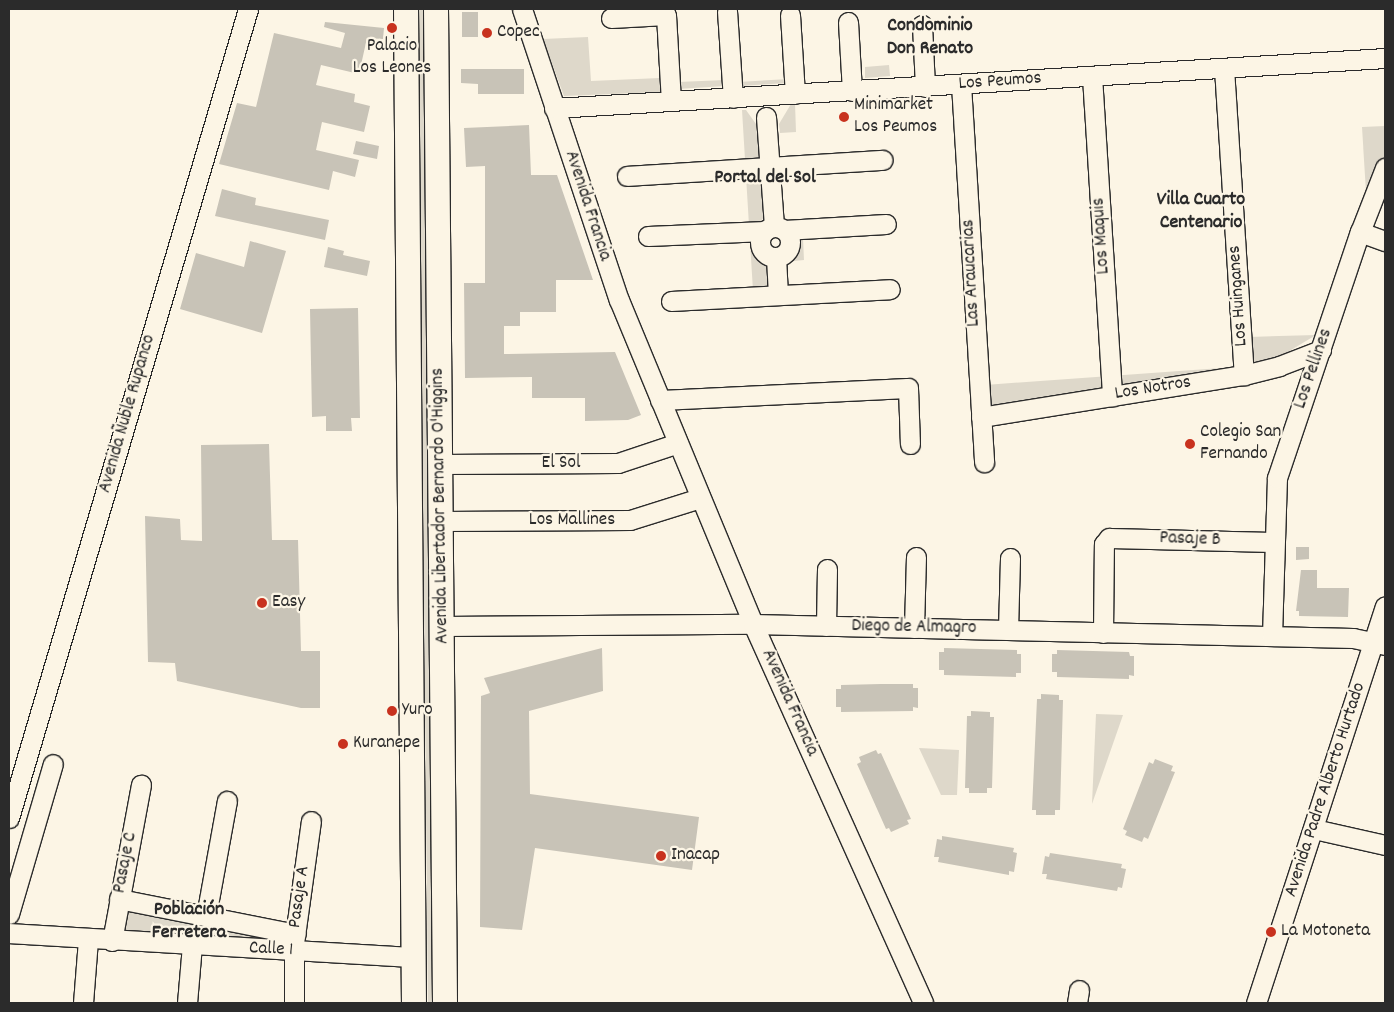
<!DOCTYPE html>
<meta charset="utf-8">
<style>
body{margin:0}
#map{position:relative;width:1394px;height:1012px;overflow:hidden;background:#fcf5e5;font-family:Dekko,sans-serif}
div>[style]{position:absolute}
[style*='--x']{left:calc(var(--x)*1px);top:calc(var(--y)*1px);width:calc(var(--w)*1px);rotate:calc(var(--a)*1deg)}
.green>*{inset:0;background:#ded8ca}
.building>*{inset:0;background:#c8c3b7}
.roads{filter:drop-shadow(1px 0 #2b2b2b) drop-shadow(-1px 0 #2b2b2b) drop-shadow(0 1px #2b2b2b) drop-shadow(0 -1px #2b2b2b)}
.minor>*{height:19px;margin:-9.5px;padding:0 9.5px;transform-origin:9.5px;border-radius:9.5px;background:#fcf5e5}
.minor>.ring{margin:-9.5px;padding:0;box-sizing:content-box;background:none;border:19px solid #fcf5e5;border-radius:50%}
.major>*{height:24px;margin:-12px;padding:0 12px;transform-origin:12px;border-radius:12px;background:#fcf5e5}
.dots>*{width:14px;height:14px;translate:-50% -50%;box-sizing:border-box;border:2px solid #fcf5e5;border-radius:50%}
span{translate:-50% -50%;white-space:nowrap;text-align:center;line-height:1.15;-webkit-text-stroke:4.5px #fcf5e5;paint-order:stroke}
.poi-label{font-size:19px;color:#2b2b2b}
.left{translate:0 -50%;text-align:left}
.street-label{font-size:19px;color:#2b2b2b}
.neighbourhood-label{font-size:20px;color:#2b2b2b;font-weight:700}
.frame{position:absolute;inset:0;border:10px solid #2b2b2b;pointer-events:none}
</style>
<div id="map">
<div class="green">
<i style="clip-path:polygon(418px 9px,430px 9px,440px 1003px,428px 1003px)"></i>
<i style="clip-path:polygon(588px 37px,591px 81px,660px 78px,661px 92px,564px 96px,543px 39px)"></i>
<i style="clip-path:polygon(889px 65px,890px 76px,865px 78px,865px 67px)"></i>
<i style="clip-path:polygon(789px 79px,789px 83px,738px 86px,738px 82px)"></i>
<i style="clip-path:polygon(725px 80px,725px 86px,678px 89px,678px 82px)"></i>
<i style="clip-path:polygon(795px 103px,796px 132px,780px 133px,779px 124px,791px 104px)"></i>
<i style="clip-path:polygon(742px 110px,746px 110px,756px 124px,764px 217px,757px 226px,755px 239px,756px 251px,772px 264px,773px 290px,753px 291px)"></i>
<i style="clip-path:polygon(1385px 126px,1385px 157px,1367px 209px,1362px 127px)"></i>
<i style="clip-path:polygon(797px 238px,803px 238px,804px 260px,784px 262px,794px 250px)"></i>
<i style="clip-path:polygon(1316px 335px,1281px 356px,1250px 363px,1249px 337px)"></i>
<i style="clip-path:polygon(1235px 367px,1235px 370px,987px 411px,985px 385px)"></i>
<i style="clip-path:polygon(1096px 714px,1123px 715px,1092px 804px)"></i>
<i style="clip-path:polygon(919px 748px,959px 750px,957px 795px,941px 795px)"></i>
<i style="clip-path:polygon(125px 905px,286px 935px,285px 943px,120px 933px)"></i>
</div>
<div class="building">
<i style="clip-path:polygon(462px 12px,478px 12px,478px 37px,462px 37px)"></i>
<i style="clip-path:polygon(325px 22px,384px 28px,383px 39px,367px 38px,359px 74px,321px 65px,316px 85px,355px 94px,354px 102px,370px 106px,364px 132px,322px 122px,316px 150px,359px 160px,355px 177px,333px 171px,329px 190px,219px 164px,237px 103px,256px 107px,274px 33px,341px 48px,345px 33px,324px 27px)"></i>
<i style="clip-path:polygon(461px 69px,524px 69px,524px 94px,478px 94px,478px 84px,461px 83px)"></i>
<i style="clip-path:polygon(529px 125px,531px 175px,557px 175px,593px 280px,556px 280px,556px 312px,520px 312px,520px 326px,504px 326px,504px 354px,615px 352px,641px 415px,628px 420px,585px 421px,585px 398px,532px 398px,532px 377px,465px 378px,464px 283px,485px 283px,485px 166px,466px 167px,464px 128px)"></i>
<i style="clip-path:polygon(356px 141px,379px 146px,377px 159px,353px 154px)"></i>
<i style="clip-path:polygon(222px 189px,256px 198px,255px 205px,329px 220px,325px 240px,215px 216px)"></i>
<i style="clip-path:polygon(250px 241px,286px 251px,262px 333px,180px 309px,196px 253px,244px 267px)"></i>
<i style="clip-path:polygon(328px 247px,344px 251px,343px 255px,370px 261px,367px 276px,324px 267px)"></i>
<i style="clip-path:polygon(358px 308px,360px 418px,351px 418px,352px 431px,326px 431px,326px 416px,312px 417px,310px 309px)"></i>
<i style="clip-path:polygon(269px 444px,272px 540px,298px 540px,301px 651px,320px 651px,320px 708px,301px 708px,177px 681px,175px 663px,148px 662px,145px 516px,180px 519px,181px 540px,202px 541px,201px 445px)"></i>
<i style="clip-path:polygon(1296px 547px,1309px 547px,1309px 559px,1296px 560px)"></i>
<i style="clip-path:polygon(1301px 570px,1317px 570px,1317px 588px,1349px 588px,1348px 617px,1299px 616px,1299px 611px,1296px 611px)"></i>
<i style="clip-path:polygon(602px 648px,603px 691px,529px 711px,530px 794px,699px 817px,692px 870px,535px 848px,522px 930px,480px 927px,481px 696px,490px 693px,484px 678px)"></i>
<i style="clip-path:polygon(944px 648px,1017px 650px,1017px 654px,1021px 654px,1021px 673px,1016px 673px,1016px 677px,944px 675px,944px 670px,939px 670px,939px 652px,944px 652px)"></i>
<i style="clip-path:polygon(1057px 650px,1129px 652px,1130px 656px,1134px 656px,1134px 676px,1129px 675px,1129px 679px,1057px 677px,1057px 672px,1052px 672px,1052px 654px,1057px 654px)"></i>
<i style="clip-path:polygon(881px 684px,913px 684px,913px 688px,918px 688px,918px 708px,913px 707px,913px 711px,841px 712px,841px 707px,836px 707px,836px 689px,841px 689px,841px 685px)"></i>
<i style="clip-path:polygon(1041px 694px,1059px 695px,1059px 700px,1063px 700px,1060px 810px,1055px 810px,1055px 815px,1036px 815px,1036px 810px,1032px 810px,1037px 699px,1041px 699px)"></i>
<i style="clip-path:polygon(971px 711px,990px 712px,990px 717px,994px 717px,992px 788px,987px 788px,987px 793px,969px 793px,969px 788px,965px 788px,967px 716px,971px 716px)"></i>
<i style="clip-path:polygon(876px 750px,878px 754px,881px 753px,911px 819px,907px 820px,909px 824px,891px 832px,889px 828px,886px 829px,857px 764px,861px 762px,859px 757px)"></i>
<i style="clip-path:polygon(1155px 759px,1173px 766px,1171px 771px,1175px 772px,1148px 839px,1144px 837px,1142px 842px,1125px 835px,1127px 831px,1123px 829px,1149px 762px,1153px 764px)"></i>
<i style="clip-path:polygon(942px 836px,1014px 848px,1013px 852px,1017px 853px,1014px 872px,1009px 871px,1009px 875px,938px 862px,939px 857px,934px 857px,937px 839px,942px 840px)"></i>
<i style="clip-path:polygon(1050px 853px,1122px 864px,1121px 868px,1126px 869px,1122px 888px,1118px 887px,1117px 891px,1046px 879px,1047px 874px,1042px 874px,1045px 856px,1049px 857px)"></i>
</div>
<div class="roads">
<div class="minor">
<i style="--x:522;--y:9;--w:307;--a:71.6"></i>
<i style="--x:619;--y:300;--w:351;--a:67.5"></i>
<i style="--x:753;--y:624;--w:415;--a:65.8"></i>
<i style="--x:727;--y:11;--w:87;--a:86.1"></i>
<i style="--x:790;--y:15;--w:79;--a:86.4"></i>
<i style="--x:611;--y:18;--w:55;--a:-3.1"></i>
<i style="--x:666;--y:15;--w:86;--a:86.7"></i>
<i style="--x:848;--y:22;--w:69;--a:86.7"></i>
<i style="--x:922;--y:25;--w:62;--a:87.2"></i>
<i style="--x:1224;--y:68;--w:308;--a:86.3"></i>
<i style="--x:1092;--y:76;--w:321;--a:86.4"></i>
<i style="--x:961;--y:84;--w:379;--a:86.5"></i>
<i style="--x:554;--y:108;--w:833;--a:-3.44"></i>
<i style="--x:766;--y:117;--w:110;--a:85.8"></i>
<i style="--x:627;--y:176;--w:256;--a:-3.6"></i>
<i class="ring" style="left:760px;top:227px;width:11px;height:11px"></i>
<i style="--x:784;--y:230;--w:102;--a:-3.4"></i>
<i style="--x:1360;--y:232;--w:27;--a:20"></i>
<i style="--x:648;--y:236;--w:117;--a:-2.4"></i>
<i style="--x:776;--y:257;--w:38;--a:87"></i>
<i style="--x:671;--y:301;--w:219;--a:-3.1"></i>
<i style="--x:660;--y:400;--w:248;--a:-2.8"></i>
<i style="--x:908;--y:388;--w:56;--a:88"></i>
<i style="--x:981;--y:417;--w:266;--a:-9.1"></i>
<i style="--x:1244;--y:375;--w:36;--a:-14"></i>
<i style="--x:1279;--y:366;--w:45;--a:-20.9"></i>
<i style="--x:440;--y:464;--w:178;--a:-0.3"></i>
<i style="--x:618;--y:463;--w:63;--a:-18.4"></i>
<i style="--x:441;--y:521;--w:189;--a:-0.3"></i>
<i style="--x:630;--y:520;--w:73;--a:-17.4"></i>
<i style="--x:442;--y:626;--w:311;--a:-0.4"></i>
<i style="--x:753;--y:624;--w:600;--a:1.34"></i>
<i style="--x:1353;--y:638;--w:33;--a:12"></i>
<i style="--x:826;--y:626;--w:57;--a:-89"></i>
<i style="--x:914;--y:628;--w:71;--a:-88.4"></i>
<i style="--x:1008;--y:630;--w:72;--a:-88.4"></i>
<i style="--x:1103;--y:633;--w:89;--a:-89.4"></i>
<i style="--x:1104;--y:544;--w:8;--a:-50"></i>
<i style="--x:1109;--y:538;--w:164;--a:1.4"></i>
<i style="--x:1272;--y:636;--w:158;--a:-88.2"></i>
<i style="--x:1277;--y:478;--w:260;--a:-71.4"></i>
<i style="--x:1360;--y:232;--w:69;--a:-68.7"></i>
<i style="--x:9;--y:818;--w:844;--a:-73.54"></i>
<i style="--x:1314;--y:829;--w:73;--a:12.7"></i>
<i style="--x:119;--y:899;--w:180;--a:11.2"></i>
<i style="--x:9;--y:914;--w:156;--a:-73.7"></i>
<i style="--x:206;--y:916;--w:117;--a:-79.7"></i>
<i style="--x:9;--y:933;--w:406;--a:3.4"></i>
<i style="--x:112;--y:941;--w:159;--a:-79.5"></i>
<i style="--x:83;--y:1003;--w:64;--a:-85.5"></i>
<i style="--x:187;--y:1003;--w:58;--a:-85.1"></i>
<i style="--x:294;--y:1003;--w:60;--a:-90"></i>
<i style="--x:294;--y:943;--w:123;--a:-82.1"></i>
<i style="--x:1077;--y:1003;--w:13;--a:-81"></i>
<i style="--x:1256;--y:1003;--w:417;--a:-72"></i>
</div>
<div class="major">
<i style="--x:406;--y:9;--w:994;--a:89.54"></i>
<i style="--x:436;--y:9;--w:994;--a:89.48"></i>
</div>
</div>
<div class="dots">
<i style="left:392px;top:28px;background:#c8321e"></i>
<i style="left:487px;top:33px;background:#c8321e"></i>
<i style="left:844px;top:117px;background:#c8321e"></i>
<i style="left:1190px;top:444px;background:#c8321e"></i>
<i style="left:262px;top:603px;background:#c8321e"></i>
<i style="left:392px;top:711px;background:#c8321e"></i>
<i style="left:343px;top:744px;background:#c8321e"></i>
<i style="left:661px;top:856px;background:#c8321e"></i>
<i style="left:1271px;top:932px;background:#c8321e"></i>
</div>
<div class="poi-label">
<span class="left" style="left:497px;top:33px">Copec</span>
<span style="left:392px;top:58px">Palacio<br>Los Leones</span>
<span class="left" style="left:854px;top:117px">Minimarket<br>Los Peumos</span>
<span class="left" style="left:1200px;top:444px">Colegio San<br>Fernando</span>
<span class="left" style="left:272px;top:603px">Easy</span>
<span class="left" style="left:402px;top:711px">Yuro</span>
<span class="left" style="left:353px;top:744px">Kuranepe</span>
<span class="left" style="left:671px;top:856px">Inacap</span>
<span class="left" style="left:1281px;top:932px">La Motoneta</span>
</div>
<div class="street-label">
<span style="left:1000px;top:82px;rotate:-4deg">Los Peumos</span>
<span style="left:587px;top:206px;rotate:72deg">Avenida Francia</span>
<span style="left:1102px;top:236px;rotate:-94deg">Los Maquis</span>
<span style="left:972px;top:273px;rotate:-93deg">Las Araucarias</span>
<span style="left:1239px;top:296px;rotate:-94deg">Los Huinganes</span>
<span style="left:1314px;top:369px;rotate:-71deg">Los Pellines</span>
<span style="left:1153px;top:389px;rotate:-9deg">Los Notros</span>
<span style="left:128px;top:414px;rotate:-74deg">Avenida Ñuble Rupanco</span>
<span style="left:561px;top:464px">El Sol</span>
<span style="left:441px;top:506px;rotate:-91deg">Avenida Libertador Bernardo O'Higgins</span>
<span style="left:572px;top:521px">Los Mallines</span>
<span style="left:1190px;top:540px;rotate:2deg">Pasaje B</span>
<span style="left:914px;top:628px;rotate:1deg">Diego de Almagro</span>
<span style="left:789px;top:703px;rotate:66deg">Avenida Francia</span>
<span style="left:1326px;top:790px;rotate:-72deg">Avenida Padre Alberto Hurtado</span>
<span style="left:126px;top:863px;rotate:-79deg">Pasaje C</span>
<span style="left:300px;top:897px;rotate:-82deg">Pasaje A</span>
<span style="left:271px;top:950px;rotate:3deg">Calle 1</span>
</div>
<div class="neighbourhood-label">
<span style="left:930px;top:38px">Condominio<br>Don Renato</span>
<span style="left:765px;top:178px">Portal del Sol</span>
<span style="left:1201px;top:212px">Villa Cuarto<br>Centenario</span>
<span style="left:189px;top:922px">Población<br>Ferretera</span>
</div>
<div class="frame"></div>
</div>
